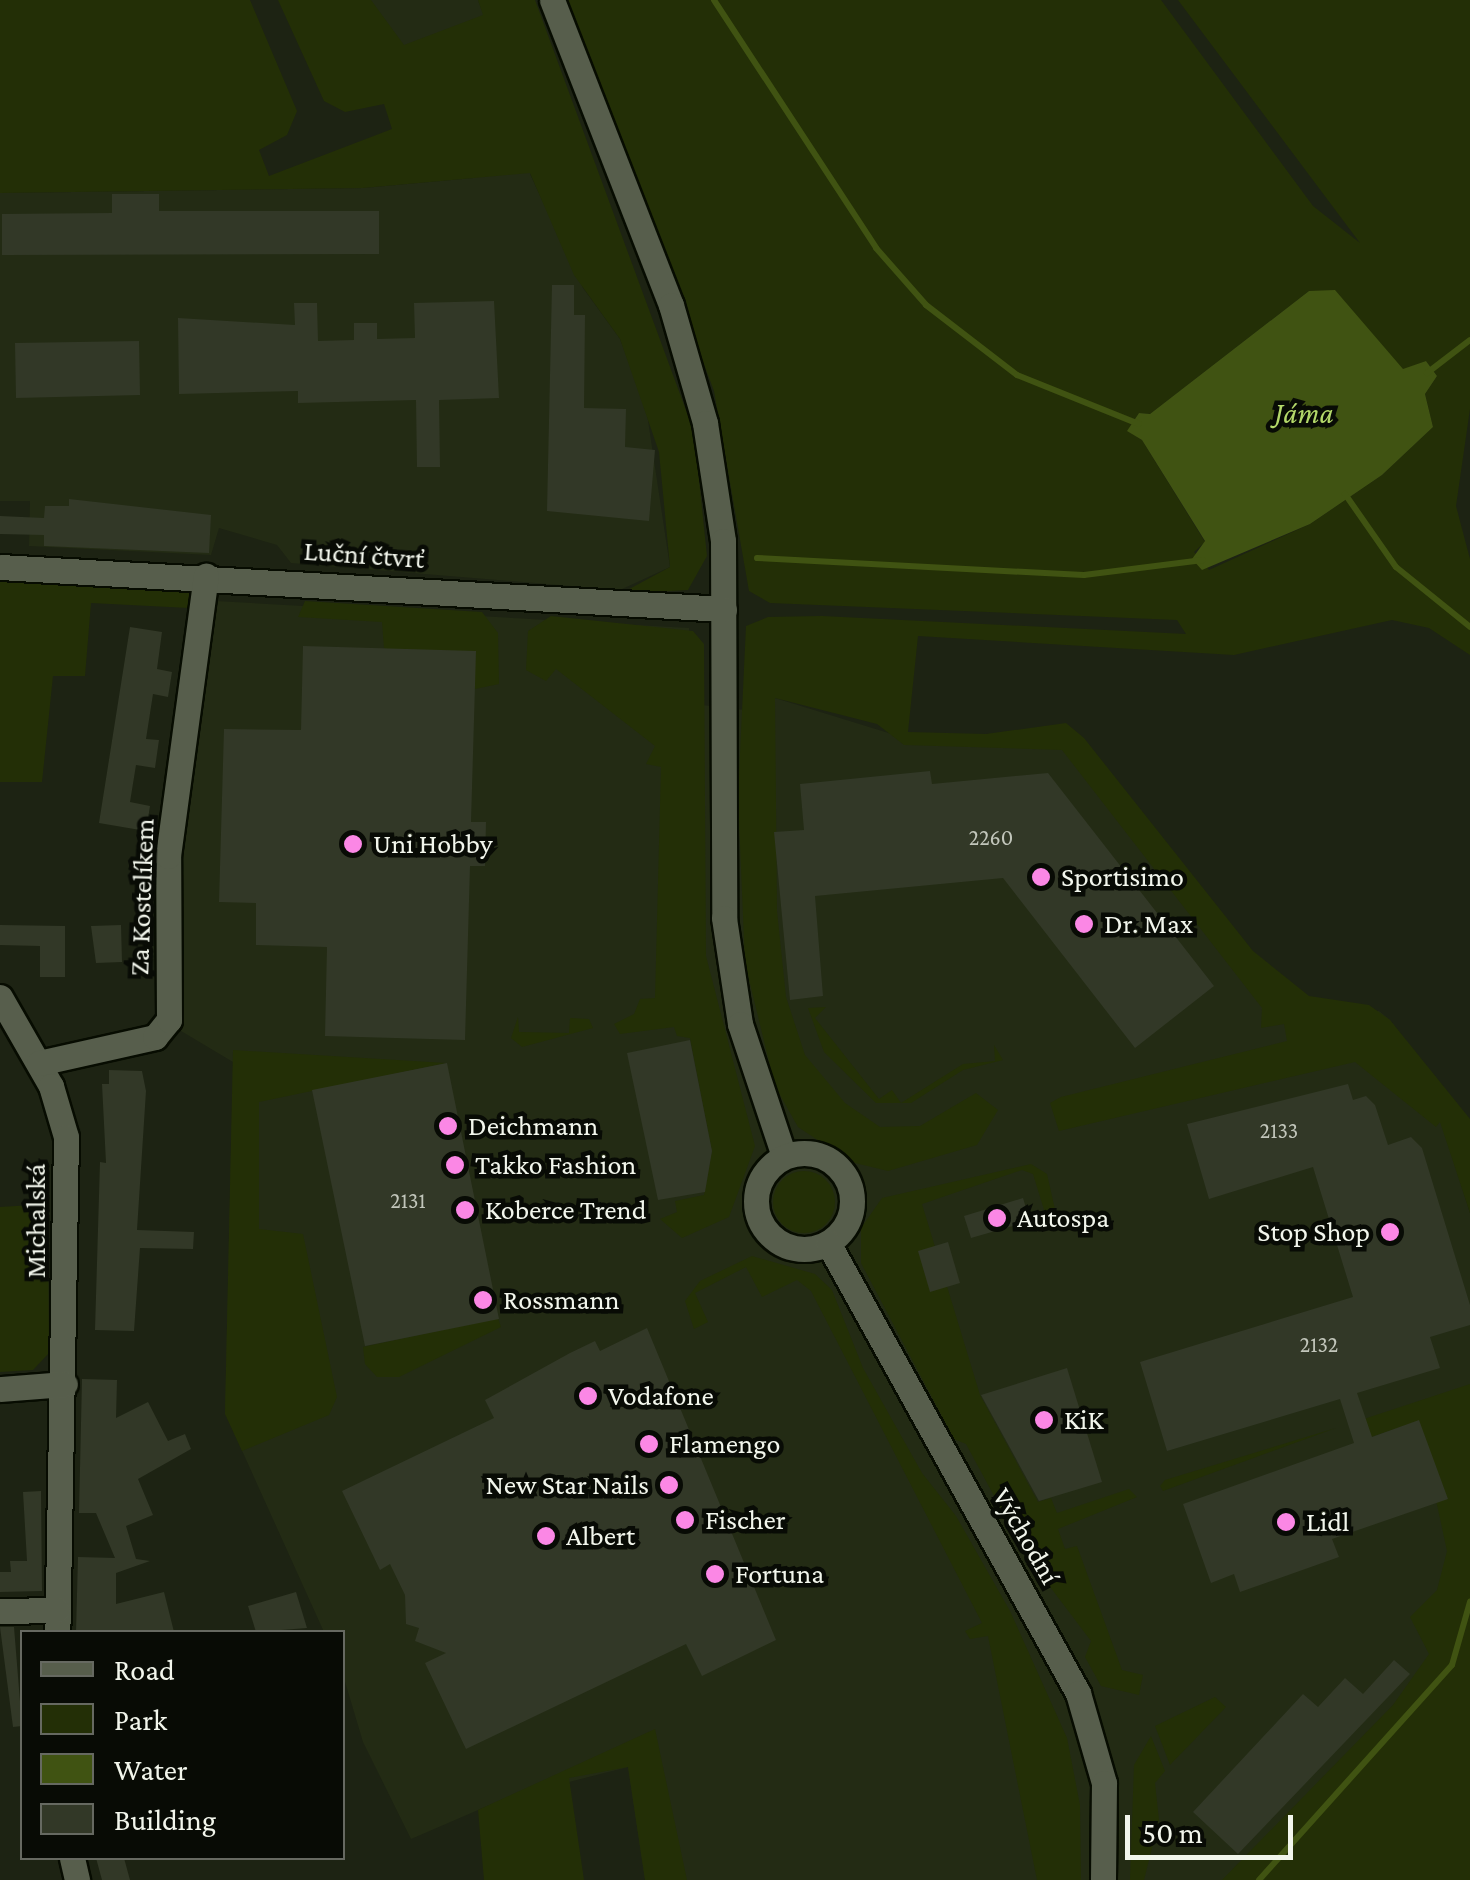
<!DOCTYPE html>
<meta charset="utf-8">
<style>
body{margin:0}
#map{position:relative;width:1470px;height:1880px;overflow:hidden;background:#1d2313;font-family:"Crimson Pro",serif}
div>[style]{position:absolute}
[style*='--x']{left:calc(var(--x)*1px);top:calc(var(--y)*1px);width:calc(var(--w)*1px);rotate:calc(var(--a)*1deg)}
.built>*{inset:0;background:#232b14}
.green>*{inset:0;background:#232f06}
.round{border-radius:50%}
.water>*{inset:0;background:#405312}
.stream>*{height:6px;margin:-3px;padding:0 3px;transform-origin:3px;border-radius:3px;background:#405312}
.building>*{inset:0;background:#323827}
.roads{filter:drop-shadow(2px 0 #070c01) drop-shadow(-2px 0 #070c01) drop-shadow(0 2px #070c01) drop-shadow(0 -2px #070c01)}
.street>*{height:25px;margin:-12.5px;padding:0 12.5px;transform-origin:12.5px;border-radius:12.5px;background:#575e4c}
.street>.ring{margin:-12.5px;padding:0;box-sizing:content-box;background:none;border:25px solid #575e4c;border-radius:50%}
.dots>*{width:28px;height:28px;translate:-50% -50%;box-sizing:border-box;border:5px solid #080b05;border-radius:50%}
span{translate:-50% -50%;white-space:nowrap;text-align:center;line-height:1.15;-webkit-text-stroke:9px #080b05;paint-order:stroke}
.number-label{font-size:22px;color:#c2c6bb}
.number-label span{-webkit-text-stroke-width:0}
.street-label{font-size:28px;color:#f2f6ec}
.poi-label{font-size:28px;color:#f2f6ec}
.left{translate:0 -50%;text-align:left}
.right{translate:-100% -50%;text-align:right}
.water-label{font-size:30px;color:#b4d96a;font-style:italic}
.legend{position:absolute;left:20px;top:1630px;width:325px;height:230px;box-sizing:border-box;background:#080b05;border:2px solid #666961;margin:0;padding:12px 18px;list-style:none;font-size:30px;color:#f2f6ec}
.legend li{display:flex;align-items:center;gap:20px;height:50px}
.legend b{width:50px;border:2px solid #666961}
.scale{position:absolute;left:1125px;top:1815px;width:168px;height:45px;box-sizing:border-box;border:5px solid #f2f6ec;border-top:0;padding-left:12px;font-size:30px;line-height:35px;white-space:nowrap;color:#f2f6ec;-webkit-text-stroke:8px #080b05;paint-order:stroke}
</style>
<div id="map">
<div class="built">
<i style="clip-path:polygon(338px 0,478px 0,545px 172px,530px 174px,583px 288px,620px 339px,646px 407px,670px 567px,620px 590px,291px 563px,277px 545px,219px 528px,211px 555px,29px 546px,30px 501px,0 501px,0 193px,363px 188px,473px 178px)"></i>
<i style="clip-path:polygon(216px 601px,689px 628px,694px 704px,770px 713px,775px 698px,908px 739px,1066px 729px,1281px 1007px,1379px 1011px,1390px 1020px,1423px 1064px,1470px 1213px,1470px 1552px,1423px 1673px,1231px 1880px,645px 1880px,628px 1767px,506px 1798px,411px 1839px,363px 1742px,343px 1675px,342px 1632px,324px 1632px,225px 1413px,233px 1062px,176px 1028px,175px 896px)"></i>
</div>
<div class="green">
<i style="clip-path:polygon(0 0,250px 0,297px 111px,287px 135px,259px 150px,269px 176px,392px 129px,384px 104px,345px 112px,324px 101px,278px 0,371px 0,404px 45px,483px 15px,478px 0,535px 0,694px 432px,707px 556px,688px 590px,620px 594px,670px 567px,659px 452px,620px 339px,574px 275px,530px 173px,363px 188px,0 193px)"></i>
<i style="clip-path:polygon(evenodd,568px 0,1161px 0,1313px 206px,1360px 243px,1178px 0,1470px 0,1470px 409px,1456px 506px,1470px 559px,1470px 655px,1429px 628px,1392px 620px,1234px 655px,918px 636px,908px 732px,986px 734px,1066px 723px,1084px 738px,1253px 951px,1309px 996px,1369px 1005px,1390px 1020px,1470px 1119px,1470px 1213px,1440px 1122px,1436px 1127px,1355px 1062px,1059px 1131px,1050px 1103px,1061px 1097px,1287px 1041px,1284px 1024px,1261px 1028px,1262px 1008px,1062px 750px,904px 745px,877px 724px,775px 698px,777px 911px,786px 997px,805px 1055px,845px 1103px,880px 1127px,920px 1126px,976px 1093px,998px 1110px,977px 1145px,888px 1171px,851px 1162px,798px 1127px,775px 1086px,745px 963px,738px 797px,746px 626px,768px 617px,822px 616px,1186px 634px,1177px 620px,770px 603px,749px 591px,714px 391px,568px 0,1309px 291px,1403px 370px,1426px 361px,1437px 376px,1425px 394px,1433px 427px,1382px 475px,1310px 524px,1209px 570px,1194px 552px,1205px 542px,1142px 440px,1128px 431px,1139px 413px,1150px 414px,1309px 291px)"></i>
<i style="clip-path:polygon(0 576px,191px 587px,189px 608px,91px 603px,85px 676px,53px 676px,42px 782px,0 782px)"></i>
<i style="clip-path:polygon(305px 601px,482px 612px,498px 633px,499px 684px,475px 689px,384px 648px,382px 622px,298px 617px)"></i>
<i style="clip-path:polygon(551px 616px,693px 631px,704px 644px,706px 956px,755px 1146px,729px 1217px,682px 1238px,660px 1219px,677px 1212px,675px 1201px,704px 1195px,712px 1151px,690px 1038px,677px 1036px,674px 1027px,620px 1034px,614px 1024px,634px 1014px,640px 999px,655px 998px,661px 767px,646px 764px,655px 746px,556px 669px,546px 681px,526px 670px,528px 631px)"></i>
<i style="clip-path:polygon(826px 1007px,815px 1018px,879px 1099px,892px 1090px,901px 1103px,963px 1064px,995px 1061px,994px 1045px,1003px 1060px,963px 1070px,911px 1103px,876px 1103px,824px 1052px,808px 1008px)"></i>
<i style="clip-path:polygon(518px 1017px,519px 1032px,569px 1033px,570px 1018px,589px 1019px,593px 1028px,522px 1047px,511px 1038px)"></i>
<i style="clip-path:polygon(233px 1050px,446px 1063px,259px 1102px,259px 1229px,303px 1234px,337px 1397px,329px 1415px,242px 1451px,225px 1414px)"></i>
<i style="clip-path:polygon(1031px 1164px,1047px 1174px,1056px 1214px,1045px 1213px,1033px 1174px,1022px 1170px,922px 1204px,980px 1395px,1038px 1502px,1051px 1498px,1057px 1513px,1129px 1489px,1137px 1497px,1058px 1529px,1065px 1549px,1077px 1546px,1122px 1670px,1143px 1675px,1139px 1695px,1101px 1686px,1085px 1657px,1091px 1641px,1026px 1555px,966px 1444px,954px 1439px,861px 1263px,861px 1228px,882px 1198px)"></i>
<i class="round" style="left:773px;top:1171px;width:62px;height:62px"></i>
<i style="clip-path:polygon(48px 1204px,49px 1353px,33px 1370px,0 1372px,0 1207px)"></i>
<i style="clip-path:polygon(752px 1256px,815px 1274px,832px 1290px,863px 1368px,922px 1473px,956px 1516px,1010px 1611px,1067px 1738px,1080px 1805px,1081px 1880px,1037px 1880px,988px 1636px,970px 1639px,965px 1631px,982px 1623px,811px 1291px,797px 1280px,762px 1297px,746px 1267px,695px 1293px,708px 1322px,694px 1329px,685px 1301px,700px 1281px)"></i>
<i style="clip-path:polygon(498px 1318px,501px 1327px,399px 1377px,377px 1377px,365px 1364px,363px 1347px)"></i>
<i style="clip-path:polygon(1470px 1384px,1470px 1880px,1222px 1880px,1393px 1705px,1429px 1654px,1410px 1617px,1437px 1590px,1447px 1551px,1419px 1421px,1371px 1437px,1364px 1419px)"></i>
<i style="clip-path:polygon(1336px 1428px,1163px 1491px,1160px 1486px,1165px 1480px)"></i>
<i style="clip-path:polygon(1215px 1697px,1226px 1707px,1170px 1765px,1155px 1726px)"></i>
<i style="clip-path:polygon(655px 1729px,687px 1880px,645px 1880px,628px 1767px,569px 1778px,584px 1880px,484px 1880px,478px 1810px)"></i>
<i style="clip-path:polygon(1151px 1736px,1165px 1771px,1155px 1783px,1159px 1820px,1144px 1880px,1130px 1880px,1134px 1765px)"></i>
</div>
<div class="water">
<i style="clip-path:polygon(1335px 290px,1403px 369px,1426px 361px,1437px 376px,1425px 394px,1433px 427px,1382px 475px,1310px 524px,1202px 570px,1192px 559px,1205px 541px,1142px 440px,1127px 431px,1139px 413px,1150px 414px,1309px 291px)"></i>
</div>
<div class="stream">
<i style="--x:714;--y:0;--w:296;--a:56.8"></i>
<i style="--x:876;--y:248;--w:76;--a:48.7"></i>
<i style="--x:926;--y:305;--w:115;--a:37.6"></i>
<i style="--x:1017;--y:375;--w:131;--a:21.9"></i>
<i style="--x:1427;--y:373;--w:54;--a:-37.5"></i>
<i style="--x:1345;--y:494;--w:89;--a:55.1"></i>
<i style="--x:1396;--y:567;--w:95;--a:39"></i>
<i style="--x:757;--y:558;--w:327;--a:3"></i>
<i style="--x:1084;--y:575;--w:120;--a:-7.2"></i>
<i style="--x:1259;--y:1880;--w:289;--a:-48.1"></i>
<i style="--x:1452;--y:1665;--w:66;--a:-74.1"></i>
</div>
<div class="building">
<i style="clip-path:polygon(112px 194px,159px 194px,159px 211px,379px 211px,379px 254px,2px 255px,2px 214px,112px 213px)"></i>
<i style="clip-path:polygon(552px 285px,574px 285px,574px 315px,585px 315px,584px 408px,626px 409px,625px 447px,655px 450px,649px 521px,547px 511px)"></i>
<i style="clip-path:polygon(494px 301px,499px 398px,439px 400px,440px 467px,417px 467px,416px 400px,298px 403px,298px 391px,179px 394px,178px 318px,295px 325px,294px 303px,317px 303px,318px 341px,354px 340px,354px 323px,377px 323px,377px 339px,415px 338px,414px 303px)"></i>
<i style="clip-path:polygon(139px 341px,140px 395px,16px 398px,15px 343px)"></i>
<i style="clip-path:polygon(69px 499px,211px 515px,209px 553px,44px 546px,44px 535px,0 534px,0 516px,44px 518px,45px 506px,69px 506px)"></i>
<i style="clip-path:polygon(130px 627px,162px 632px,157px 669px,172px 672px,168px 697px,153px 694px,146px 739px,159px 740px,155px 768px,136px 765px,130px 802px,150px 806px,146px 831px,99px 823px)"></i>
<i style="clip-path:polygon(303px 646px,476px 651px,471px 822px,486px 822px,485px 866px,470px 866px,465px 1040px,325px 1036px,327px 947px,256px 945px,256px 903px,219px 902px,224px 729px,301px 730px)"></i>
<i style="clip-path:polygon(930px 771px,932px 784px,1048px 773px,1214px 986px,1135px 1048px,1003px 878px,815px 896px,823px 996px,790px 1000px,774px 832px,804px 830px,800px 784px)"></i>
<i style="clip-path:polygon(0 925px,65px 926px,65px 977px,40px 977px,40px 946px,0 945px)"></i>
<i style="clip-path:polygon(121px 925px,122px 962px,96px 963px,91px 926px)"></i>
<i style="clip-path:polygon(690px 1040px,712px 1151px,705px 1192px,658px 1200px,627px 1053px)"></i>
<i style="clip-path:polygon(447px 1063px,499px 1319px,365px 1346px,312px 1090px)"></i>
<i style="clip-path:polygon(109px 1070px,142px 1071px,146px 1091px,137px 1230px,194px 1232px,193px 1249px,140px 1248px,134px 1331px,95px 1330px,100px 1162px,106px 1163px,102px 1084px,109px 1084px)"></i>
<i style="clip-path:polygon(1348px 1084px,1353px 1100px,1366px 1096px,1375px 1105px,1388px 1145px,1411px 1137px,1422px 1148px,1470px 1305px,1470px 1325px,1430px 1337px,1440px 1368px,1357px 1393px,1372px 1437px,1419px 1420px,1448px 1499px,1332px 1539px,1339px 1557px,1240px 1592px,1234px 1574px,1211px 1583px,1183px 1504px,1354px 1443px,1340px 1399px,1167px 1451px,1140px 1362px,1353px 1297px,1313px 1167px,1209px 1199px,1187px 1124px)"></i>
<i style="clip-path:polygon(1023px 1198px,1030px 1221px,971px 1238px,964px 1216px)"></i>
<i style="clip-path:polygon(948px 1242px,960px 1283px,930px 1292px,918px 1251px)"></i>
<i style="clip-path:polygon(647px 1328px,776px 1640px,702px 1676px,686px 1644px,466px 1749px,425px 1663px,446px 1653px,415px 1641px,419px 1628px,406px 1624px,405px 1595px,390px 1564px,380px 1570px,342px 1491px,494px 1418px,485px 1400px,570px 1353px,595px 1341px,600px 1351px)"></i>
<i style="clip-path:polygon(1067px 1368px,1102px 1482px,1039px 1501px,981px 1395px)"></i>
<i style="clip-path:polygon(82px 1379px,117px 1380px,116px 1418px,148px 1402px,168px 1441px,185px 1434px,191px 1449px,138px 1479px,153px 1515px,126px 1526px,136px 1559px,150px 1561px,116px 1573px,116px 1604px,164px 1592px,174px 1632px,76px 1632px,78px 1557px,115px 1558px,96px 1513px,79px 1513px)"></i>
<i style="clip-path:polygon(41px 1491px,42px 1591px,0 1592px,0 1572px,11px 1572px,10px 1561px,27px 1561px,23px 1492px)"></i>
<i style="clip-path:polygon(296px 1592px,307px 1628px,256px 1632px,248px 1606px)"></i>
<i style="clip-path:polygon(0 1627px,14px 1627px,22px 1726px,13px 1727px)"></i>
<i style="clip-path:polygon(1394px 1660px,1410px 1674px,1238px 1854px,1193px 1812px,1303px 1694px,1318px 1707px,1345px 1678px,1363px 1694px)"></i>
<i style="clip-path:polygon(96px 1858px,124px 1858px,130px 1880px,102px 1880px)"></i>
</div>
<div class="roads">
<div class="street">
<i style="--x:552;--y:0;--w:327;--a:68.7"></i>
<i style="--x:671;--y:305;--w:123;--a:73.9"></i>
<i style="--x:705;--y:423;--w:119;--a:81.3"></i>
<i style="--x:723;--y:541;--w:377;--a:89.8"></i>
<i style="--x:724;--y:918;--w:107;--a:81.4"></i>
<i style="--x:740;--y:1024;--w:139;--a:71.6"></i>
<i style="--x:0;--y:567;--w:725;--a:3.32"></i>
<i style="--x:0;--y:997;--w:103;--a:60.2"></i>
<i style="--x:51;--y:1086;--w:53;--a:73.6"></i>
<i style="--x:66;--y:1137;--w:495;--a:91"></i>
<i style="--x:39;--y:1063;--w:119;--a:-12.6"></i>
<i style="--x:155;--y:1037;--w:22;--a:-51"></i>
<i style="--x:169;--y:1020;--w:164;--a:-90.3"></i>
<i style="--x:168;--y:856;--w:283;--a:-82.3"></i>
<i class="ring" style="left:756px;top:1153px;width:71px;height:71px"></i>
<i style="--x:828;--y:1243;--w:515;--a:60.95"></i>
<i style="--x:1078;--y:1693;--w:94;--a:73.9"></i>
<i style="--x:1104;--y:1783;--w:97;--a:90.6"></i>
<i style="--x:0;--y:1389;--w:65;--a:-4.4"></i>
<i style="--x:0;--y:1611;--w:57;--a:-1"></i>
<i style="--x:72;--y:1858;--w:23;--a:77"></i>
</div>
</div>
<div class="dots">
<i style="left:353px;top:844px;background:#fb87e5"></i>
<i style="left:1041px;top:877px;background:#fb87e5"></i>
<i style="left:1084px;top:924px;background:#fb87e5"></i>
<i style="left:448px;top:1126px;background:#fb87e5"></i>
<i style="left:455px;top:1165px;background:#fb87e5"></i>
<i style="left:465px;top:1210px;background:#fb87e5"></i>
<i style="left:997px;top:1218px;background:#fb87e5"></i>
<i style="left:1390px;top:1232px;background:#fb87e5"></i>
<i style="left:483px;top:1300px;background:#fb87e5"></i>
<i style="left:588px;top:1396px;background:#fb87e5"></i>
<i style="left:1044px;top:1420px;background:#fb87e5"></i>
<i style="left:649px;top:1444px;background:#fb87e5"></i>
<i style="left:669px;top:1485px;background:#fb87e5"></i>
<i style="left:685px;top:1520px;background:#fb87e5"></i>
<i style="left:1286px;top:1522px;background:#fb87e5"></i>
<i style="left:546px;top:1536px;background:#fb87e5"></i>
<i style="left:715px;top:1574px;background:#fb87e5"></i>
</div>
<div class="number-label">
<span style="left:991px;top:838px">2260</span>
<span style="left:1279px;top:1131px">2133</span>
<span style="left:408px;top:1201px">2131</span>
<span style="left:1319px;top:1345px">2132</span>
</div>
<div class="street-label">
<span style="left:364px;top:555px;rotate:4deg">Luční čtvrť</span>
<span style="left:142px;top:897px;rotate:-88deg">Za Kostelíkem</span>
<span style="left:36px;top:1221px;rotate:-90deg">Michalská</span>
<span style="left:1026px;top:1536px;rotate:60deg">Východní</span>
</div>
<div class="poi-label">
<span class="left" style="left:373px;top:844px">Uni Hobby</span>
<span class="left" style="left:1061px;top:877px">Sportisimo</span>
<span class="left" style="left:1104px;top:924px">Dr. Max</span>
<span class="left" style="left:468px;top:1126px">Deichmann</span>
<span class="left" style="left:475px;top:1165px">Takko Fashion</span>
<span class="left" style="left:485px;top:1210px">Koberce Trend</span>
<span class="left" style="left:1017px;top:1218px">Autospa</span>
<span class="right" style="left:1370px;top:1232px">Stop Shop</span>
<span class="left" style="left:503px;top:1300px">Rossmann</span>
<span class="left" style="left:608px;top:1396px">Vodafone</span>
<span class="left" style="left:1064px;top:1420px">KiK</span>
<span class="left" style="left:669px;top:1444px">Flamengo</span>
<span class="right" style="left:649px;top:1485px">New Star Nails</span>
<span class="left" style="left:705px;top:1520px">Fischer</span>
<span class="left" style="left:1306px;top:1522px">Lidl</span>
<span class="left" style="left:566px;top:1536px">Albert</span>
<span class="left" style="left:735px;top:1574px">Fortuna</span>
</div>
<div class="water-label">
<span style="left:1304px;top:413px">Jáma</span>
</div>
<ul class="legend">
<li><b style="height:12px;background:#575e4c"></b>Road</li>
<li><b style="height:28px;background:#232f06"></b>Park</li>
<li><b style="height:28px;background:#405312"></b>Water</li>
<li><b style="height:28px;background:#323827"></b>Building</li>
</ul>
<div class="scale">50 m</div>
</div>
